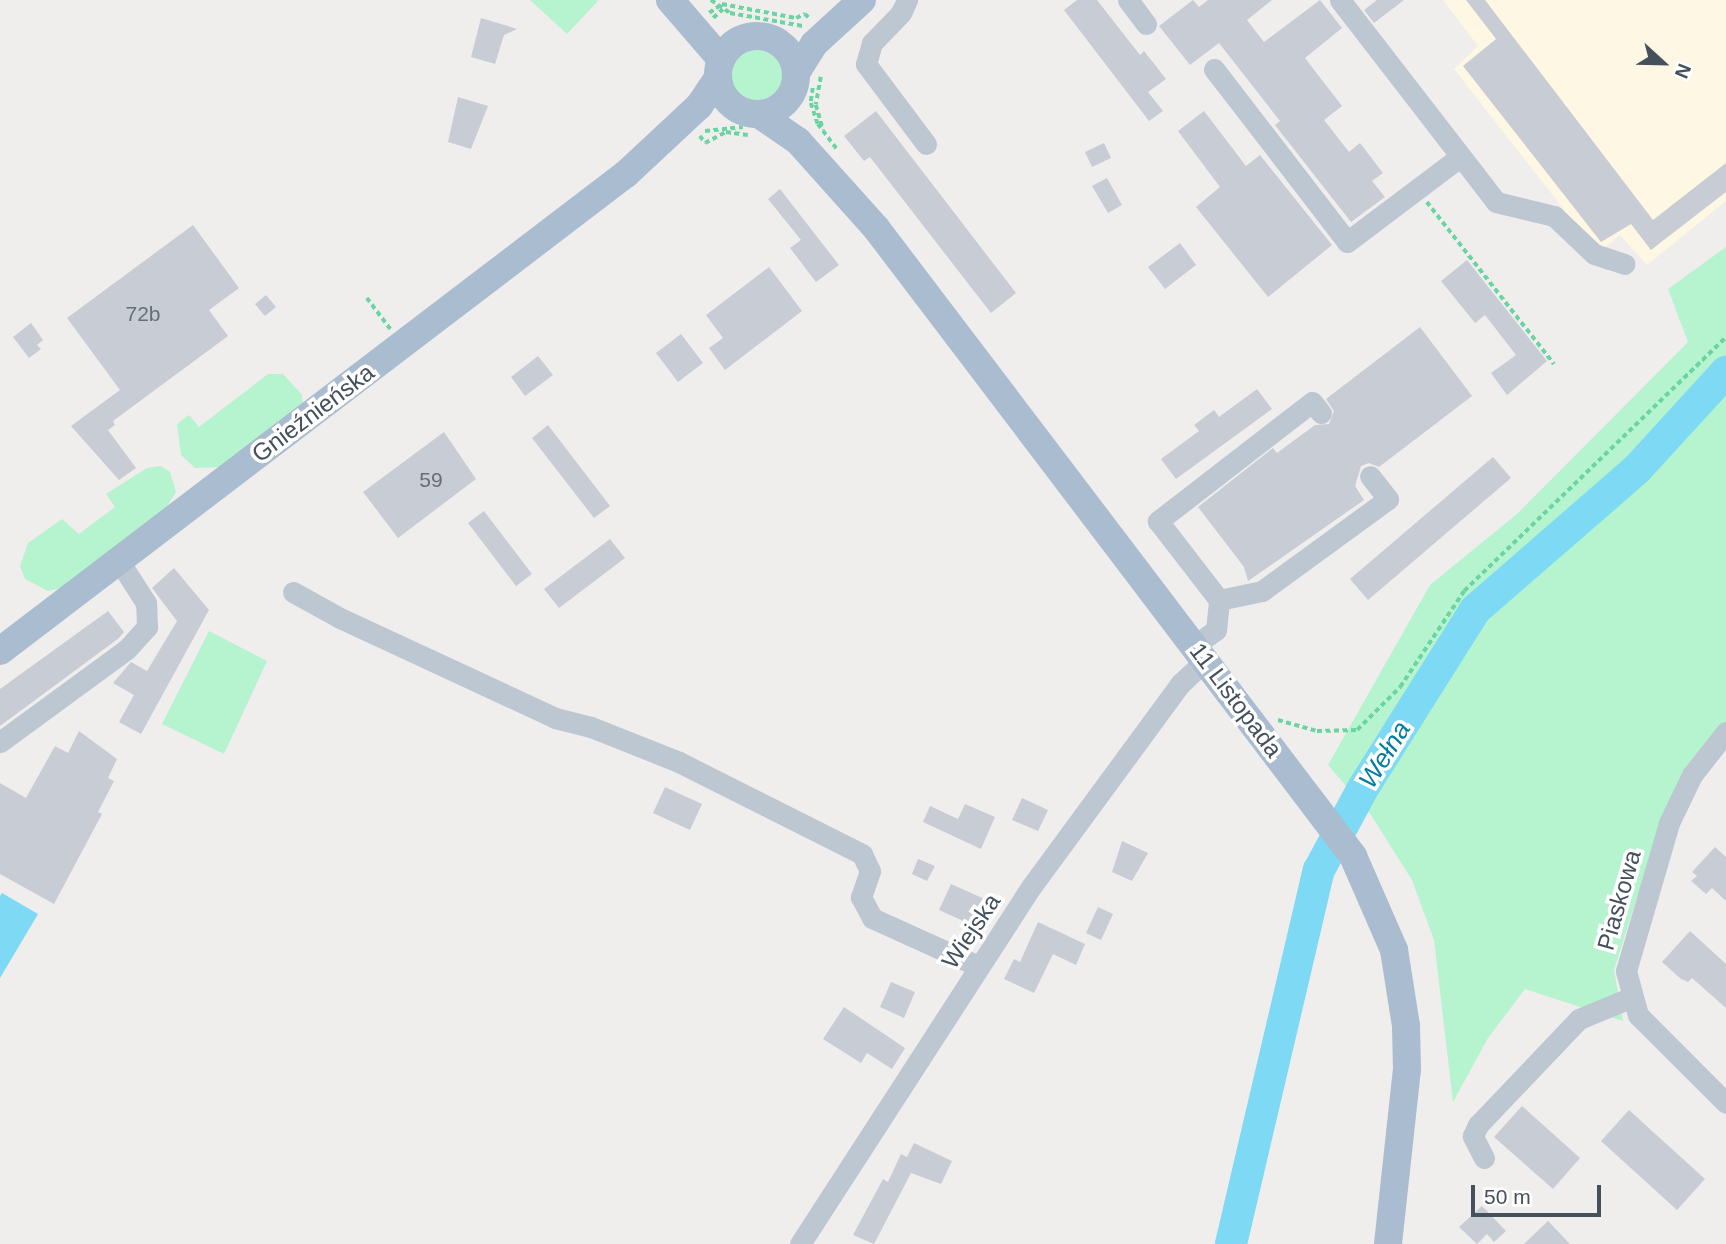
<!DOCTYPE html>
<meta charset="utf-8">
<style>
body{margin:0}
#map{position:relative;width:1726px;height:1244px;overflow:hidden;background:#f0eded;font-family:Helvetica,sans-serif}
div>[style]{position:absolute}
[style*='--x']{left:calc(var(--x)*1px);top:calc(var(--y)*1px);width:calc(var(--w)*1px);rotate:calc(var(--a)*1deg)}
.commercial>*{inset:0;background:#fef7e3}
.green>*{inset:0;background:#b6f3cf}
.round{border-radius:50%}
.water>*{inset:0;background:#7ed9f4}
.stream>*{height:5px;margin:-2.5px;padding:0 2.5px;transform-origin:2.5px;border-radius:2.5px;background:#7ed9f4}
.river>*{height:32px;margin:-16px;padding:0 16px;transform-origin:16px;border-radius:16px;background:#7ed9f4}
.building>*{inset:0;background:#c8ccd4}
.path>*{height:3.5px;margin-top:-1.75px;transform-origin:0;background:repeating-linear-gradient(90deg,#6bd4a3 0 5px,transparent 0 8.5px)}
.minor>*{height:21px;margin:-10.5px;padding:0 10.5px;transform-origin:10.5px;border-radius:10.5px;background:#bcc7d1}
.major>*{height:28px;margin:-14px;padding:0 14px;transform-origin:14px;border-radius:14px;background:#aabccf}
.major>.ring{margin:-14px;padding:0;box-sizing:content-box;background:none;border:28px solid #aabccf;border-radius:50%}
span{translate:-50% -50%;white-space:nowrap;text-align:center;line-height:1.15;-webkit-text-stroke:7px #fff;paint-order:stroke}
.number-label{font-size:21px;color:#656f7a}
.number-label span{-webkit-text-stroke-width:0}
.street-label{font-size:24px;color:#44505c}
.water-label{font-size:26px;color:#027ca3;font-style:italic}
.north{position:absolute;left:1628px;top:28px;width:70px;height:70px;-webkit-text-stroke:5px #fff;paint-order:stroke;rotate:112deg;font-size:19px;font-weight:700;line-height:28px;text-align:center;color:#44505c}
.north::after{content:'';display:block;margin:auto;width:24px;height:32px;background:#44505c;clip-path:polygon(50% 0,100% 100%,50% 72%,0 100%)}
.scale{position:absolute;left:1471px;top:1185px;width:130px;height:32px;box-sizing:border-box;border:4px solid #44505c;border-top:0;padding-left:9px;font-size:21px;line-height:24px;white-space:nowrap;color:#44505c;-webkit-text-stroke:5px #fff;paint-order:stroke}
</style>
<div id="map">
<div class="commercial">
<i style="clip-path:polygon(1443px 0,1726px 0,1726px 201px,1647px 265px,1620px 235px,1598px 253px,1454px 69px,1478px 46px)"></i>
</div>
<div class="green">
<i style="clip-path:polygon(530px 0,597px 0,598px 1px,567px 34px)"></i>
<i class="round" style="left:728px;top:46px;width:58px;height:58px"></i>
<i style="clip-path:polygon(1726px 247px,1726px 723px,1664px 812px,1614px 970px,1623px 1021px,1525px 989px,1488px 1038px,1453px 1102px,1434px 940px,1412px 880px,1371px 815px,1328px 765px,1430px 585px,1517px 514px,1688px 342px,1668px 289px)"></i>
<i style="clip-path:polygon(268px 374px,283px 374px,302px 395px,303px 407px,222px 467px,195px 468px,181px 455px,177px 424px,189px 415px,199px 427px)"></i>
<i style="clip-path:polygon(161px 466px,170px 472px,176px 492px,166px 508px,61px 588px,48px 591px,25px 579px,20px 566px,28px 543px,62px 519px,79px 534px,115px 507px,106px 494px,147px 468px)"></i>
<i style="clip-path:polygon(209px 631px,267px 661px,224px 754px,162px 724px)"></i>
</div>
<div class="water">
<i style="clip-path:polygon(2px 893px,38px 914px,0 978px,0 896px)"></i>
</div>
<div class="stream">
<i style="--x:1721;--y:377;--w:8;--a:50"></i>
</div>
<div class="river">
<i style="--x:1231;--y:1244;--w:384;--a:-76.8"></i>
<i style="--x:1319;--y:870;--w:93;--a:-61.8"></i>
<i style="--x:1363;--y:788;--w:210;--a:-57.8"></i>
<i style="--x:1475;--y:610;--w:215;--a:-41"></i>
<i style="--x:1637;--y:469;--w:132;--a:-47.5"></i>
</div>
<div class="building">
<i style="clip-path:polygon(1077px 0,1097px 0,1140px 55px,1144px 51px,1166px 79px,1148px 92px,1163px 111px,1149px 121px,1064px 10px)"></i>
<i style="clip-path:polygon(1193px 0,1199px 7px,1208px 0,1272px 0,1247px 20px,1264px 42px,1320px 0,1342px 28px,1305px 58px,1342px 106px,1324px 120px,1349px 152px,1360px 143px,1383px 173px,1372px 181px,1385px 197px,1351px 222px,1275px 125px,1280px 121px,1219px 43px,1190px 65px,1159px 26px)"></i>
<i style="clip-path:polygon(1377px 0,1404px 0,1374px 23px,1364px 10px)"></i>
<i style="clip-path:polygon(1466px 0,1485px 0,1653px 220px,1726px 163px,1726px 192px,1651px 250px,1631px 224px,1601px 242px,1463px 66px,1496px 39px)"></i>
<i style="clip-path:polygon(481px 18px,517px 29px,504px 35px,495px 64px,471px 57px)"></i>
<i style="clip-path:polygon(458px 97px,488px 106px,471px 149px,448px 142px)"></i>
<i style="clip-path:polygon(876px 111px,1016px 293px,991px 313px,870px 157px,864px 161px,844px 136px)"></i>
<i style="clip-path:polygon(1204px 111px,1246px 166px,1260px 155px,1332px 245px,1268px 297px,1196px 207px,1220px 187px,1178px 131px)"></i>
<i style="clip-path:polygon(1104px 143px,1111px 158px,1092px 167px,1085px 152px)"></i>
<i style="clip-path:polygon(1107px 178px,1122px 205px,1108px 213px,1092px 186px)"></i>
<i style="clip-path:polygon(780px 189px,839px 265px,816px 282px,790px 248px,801px 240px,768px 199px)"></i>
<i style="clip-path:polygon(193px 225px,239px 288px,209px 310px,228px 336px,113px 421px,115px 425px,108px 430px,136px 468px,119px 480px,71px 426px,120px 390px,67px 318px)"></i>
<i style="clip-path:polygon(1180px 243px,1196px 265px,1165px 289px,1148px 267px)"></i>
<i style="clip-path:polygon(1467px 260px,1547px 361px,1507px 395px,1491px 373px,1516px 355px,1485px 315px,1475px 323px,1441px 281px)"></i>
<i style="clip-path:polygon(769px 267px,802px 311px,725px 370px,709px 348px,723px 338px,706px 315px)"></i>
<i style="clip-path:polygon(266px 295px,276px 307px,265px 316px,255px 304px)"></i>
<i style="clip-path:polygon(31px 323px,43px 340px,37px 345px,41px 349px,29px 358px,13px 337px)"></i>
<i style="clip-path:polygon(1420px 327px,1472px 396px,1379px 467px,1369px 463px,1361px 466px,1355px 486px,1364px 500px,1248px 581px,1244px 567px,1198px 507px,1273px 448px,1277px 453px,1315px 425px,1329px 424px,1334px 411px,1326px 399px)"></i>
<i style="clip-path:polygon(681px 334px,703px 363px,678px 382px,656px 353px)"></i>
<i style="clip-path:polygon(538px 356px,553px 375px,525px 396px,511px 377px)"></i>
<i style="clip-path:polygon(1257px 389px,1272px 409px,1176px 479px,1161px 459px,1199px 431px,1194px 425px,1214px 410px,1219px 417px)"></i>
<i style="clip-path:polygon(548px 425px,610px 506px,594px 518px,532px 438px)"></i>
<i style="clip-path:polygon(444px 432px,476px 479px,398px 538px,363px 492px)"></i>
<i style="clip-path:polygon(1493px 457px,1511px 478px,1368px 600px,1350px 579px)"></i>
<i style="clip-path:polygon(484px 511px,532px 574px,516px 586px,468px 523px)"></i>
<i style="clip-path:polygon(610px 539px,625px 558px,559px 608px,544px 589px)"></i>
<i style="clip-path:polygon(174px 568px,209px 610px,141px 734px,119px 722px,134px 695px,113px 683px,131px 662px,147px 671px,177px 621px,152px 588px)"></i>
<i style="clip-path:polygon(108px 611px,124px 632px,119px 638px,0 726px,0 689px)"></i>
<i style="clip-path:polygon(79px 731px,117px 759px,108px 778px,114px 781px,98px 812px,102px 814px,54px 904px,0 874px,0 783px,26px 798px,55px 746px,68px 753px)"></i>
<i style="clip-path:polygon(665px 787px,702px 804px,690px 830px,653px 813px)"></i>
<i style="clip-path:polygon(1022px 798px,1048px 810px,1038px 831px,1012px 820px)"></i>
<i style="clip-path:polygon(965px 804px,995px 817px,981px 849px,923px 822px,930px 806px,958px 819px)"></i>
<i style="clip-path:polygon(1122px 841px,1148px 853px,1132px 881px,1112px 872px)"></i>
<i style="clip-path:polygon(1715px 847px,1726px 857px,1726px 901px,1712px 888px,1706px 894px,1691px 881px,1697px 876px,1692px 872px)"></i>
<i style="clip-path:polygon(918px 859px,935px 866px,927px 881px,912px 874px)"></i>
<i style="clip-path:polygon(951px 884px,991px 902px,979px 928px,939px 910px)"></i>
<i style="clip-path:polygon(1098px 907px,1113px 914px,1101px 940px,1086px 933px)"></i>
<i style="clip-path:polygon(1038px 922px,1085px 944px,1076px 965px,1053px 954px,1034px 993px,1004px 979px,1014px 959px,1020px 962px)"></i>
<i style="clip-path:polygon(1690px 931px,1726px 964px,1726px 1008px,1692px 978px,1688px 982px,1681px 979px,1662px 962px)"></i>
<i style="clip-path:polygon(891px 982px,915px 992px,904px 1018px,880px 1007px)"></i>
<i style="clip-path:polygon(844px 1007px,905px 1048px,892px 1069px,867px 1053px,861px 1063px,823px 1039px)"></i>
<i style="clip-path:polygon(1522px 1106px,1580px 1158px,1553px 1189px,1494px 1137px)"></i>
<i style="clip-path:polygon(1629px 1110px,1705px 1179px,1677px 1210px,1601px 1141px)"></i>
<i style="clip-path:polygon(914px 1143px,952px 1161px,941px 1184px,911px 1173px,874px 1244px,853px 1235px,883px 1179px,888px 1182px,901px 1154px,907px 1157px)"></i>
<i style="clip-path:polygon(1482px 1206px,1506px 1231px,1494px 1242px,1487px 1234px,1477px 1244px,1459px 1227px)"></i>
<i style="clip-path:polygon(1548px 1221px,1570px 1244px,1524px 1244px)"></i>
</div>
<div class="path">
<i style="--x:711;--y:0;--w:23;--a:34"></i>
<i style="--x:730;--y:13;--w:74;--a:10.1"></i>
<i style="--x:709;--y:13;--w:16;--a:-35"></i>
<i style="--x:722;--y:4;--w:75;--a:10.7"></i>
<i style="--x:796;--y:18;--w:10;--a:-24"></i>
<i style="--x:805;--y:14;--w:6;--a:45"></i>
<i style="--x:713;--y:18;--w:13;--a:-42"></i>
<i style="--x:821;--y:77;--w:28;--a:100"></i>
<i style="--x:816;--y:105;--w:26;--a:74"></i>
<i style="--x:813;--y:88;--w:15;--a:98"></i>
<i style="--x:811;--y:103;--w:22;--a:72"></i>
<i style="--x:818;--y:124;--w:31;--a:53"></i>
<i style="--x:705;--y:131;--w:38;--a:-6"></i>
<i style="--x:700;--y:136;--w:9;--a:54"></i>
<i style="--x:705;--y:143;--w:24;--a:-28"></i>
<i style="--x:726;--y:132;--w:22;--a:8"></i>
<i style="--x:1427;--y:202;--w:206;--a:51.9"></i>
<i style="--x:367;--y:298;--w:39;--a:53"></i>
<i style="--x:1278;--y:720;--w:41;--a:15.8"></i>
<i style="--x:1317;--y:731;--w:40;--a:-1.4"></i>
<i style="--x:1357;--y:730;--w:61;--a:-45"></i>
<i style="--x:1400;--y:687;--w:115;--a:-56.3"></i>
<i style="--x:1464;--y:591;--w:365;--a:-44.1"></i>
</div>
<div class="minor">
<i style="--x:907;--y:0;--w:14;--a:115"></i>
<i style="--x:901;--y:13;--w:42;--a:134"></i>
<i style="--x:872;--y:43;--w:22;--a:106"></i>
<i style="--x:866;--y:64;--w:100;--a:53.1"></i>
<i style="--x:1128;--y:0;--w:30;--a:53"></i>
<i style="--x:1340;--y:0;--w:255;--a:52.3"></i>
<i style="--x:1496;--y:202;--w:60;--a:13.6"></i>
<i style="--x:1554;--y:216;--w:55;--a:43.5"></i>
<i style="--x:1594;--y:254;--w:32;--a:18"></i>
<i style="--x:1214;--y:69;--w:218;--a:52.4"></i>
<i style="--x:1347;--y:242;--w:141;--a:-37"></i>
<i style="--x:1321;--y:413;--w:14;--a:-129"></i>
<i style="--x:1312;--y:402;--w:195;--a:142.3"></i>
<i style="--x:1158;--y:521;--w:100;--a:52.3"></i>
<i style="--x:1219;--y:600;--w:44;--a:-11.8"></i>
<i style="--x:1262;--y:591;--w:156;--a:-36.1"></i>
<i style="--x:1388;--y:499;--w:29;--a:-128"></i>
<i style="--x:293;--y:592;--w:54;--a:29"></i>
<i style="--x:340;--y:618;--w:237;--a:24.9"></i>
<i style="--x:555;--y:718;--w:37;--a:14"></i>
<i style="--x:591;--y:727;--w:95;--a:21.7"></i>
<i style="--x:679;--y:762;--w:205;--a:26.7"></i>
<i style="--x:862;--y:854;--w:19;--a:65"></i>
<i style="--x:870;--y:871;--w:28;--a:109"></i>
<i style="--x:861;--y:897;--w:24;--a:62"></i>
<i style="--x:872;--y:918;--w:116;--a:24.4"></i>
<i style="--x:1195;--y:645;--w:26;--a:-36"></i>
<i style="--x:1216;--y:630;--w:30;--a:-84"></i>
<i style="--x:1726;--y:732;--w:55;--a:128.3"></i>
<i style="--x:1692;--y:775;--w:53;--a:115.6"></i>
<i style="--x:1669;--y:823;--w:154;--a:106.2"></i>
<i style="--x:1626;--y:971;--w:46;--a:74.7"></i>
<i style="--x:1638;--y:1015;--w:124;--a:45"></i>
<i style="--x:0;--y:742;--w:157;--a:-36.2"></i>
<i style="--x:127;--y:649;--w:30;--a:-48"></i>
<i style="--x:147;--y:627;--w:24;--a:-92"></i>
<i style="--x:146;--y:603;--w:50;--a:-122.7"></i>
<i style="--x:1484;--y:1158;--w:25;--a:-117"></i>
<i style="--x:1473;--y:1136;--w:12;--a:-66"></i>
<i style="--x:1478;--y:1125;--w:146;--a:-46.4"></i>
<i style="--x:1579;--y:1019;--w:55;--a:-22.4"></i>
<i style="--x:800;--y:1244;--w:425;--a:-57.1"></i>
<i style="--x:1031;--y:887;--w:252;--a:-53.7"></i>
<i style="--x:1180;--y:684;--w:34;--a:-43"></i>
</div>
<div class="major">
<i style="--x:670;--y:0;--w:78;--a:49.2"></i>
<i class="ring" style="left:718px;top:36px;width:50px;height:50px"></i>
<i style="--x:796;--y:73;--w:34;--a:-58"></i>
<i style="--x:814;--y:44;--w:65;--a:-42.5"></i>
<i style="--x:760;--y:115;--w:46;--a:34.4"></i>
<i style="--x:798;--y:141;--w:117;--a:48.1"></i>
<i style="--x:876;--y:228;--w:789;--a:52.78"></i>
<i style="--x:1353;--y:856;--w:103;--a:66.4"></i>
<i style="--x:1394;--y:950;--w:77;--a:81"></i>
<i style="--x:1406;--y:1026;--w:43;--a:88.7"></i>
<i style="--x:1407;--y:1069;--w:176;--a:96.2"></i>
<i style="--x:0;--y:651;--w:787;--a:-37.31"></i>
<i style="--x:626;--y:174;--w:100;--a:-43"></i>
<i style="--x:699;--y:106;--w:34;--a:-56"></i>
</div>
<div class="number-label">
<span style="left:143px;top:314px">72b</span>
<span style="left:431px;top:480px">59</span>
</div>
<div class="street-label">
<span style="left:313px;top:413px;rotate:-37deg">Gnieźnieńska</span>
<span style="left:1236px;top:700px;rotate:53deg">11 Listopada</span>
<span style="left:1619px;top:900px;rotate:-74deg">Piaskowa</span>
<span style="left:971px;top:931px;rotate:-56deg">Wiejska</span>
</div>
<div class="water-label">
<span style="left:1385px;top:755px;rotate:-58deg">Wełna</span>
</div>
<div class="north">N</div>
<div class="scale">50 m</div>
</div>
